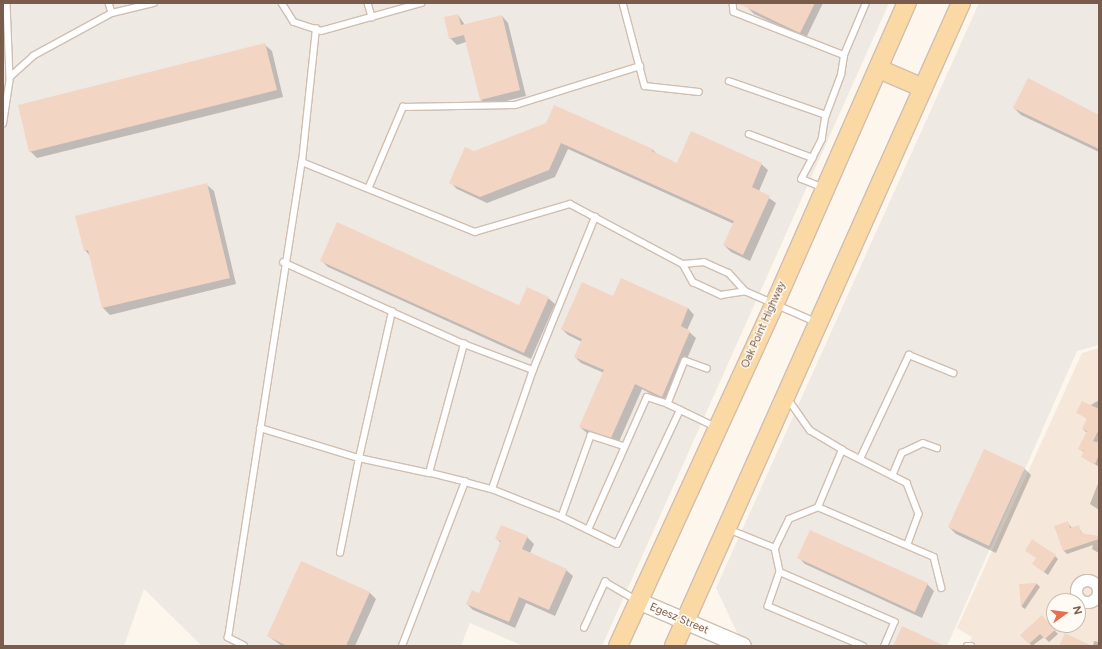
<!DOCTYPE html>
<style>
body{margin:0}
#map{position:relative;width:1102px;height:649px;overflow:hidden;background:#fdf6ec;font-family:Figtree,sans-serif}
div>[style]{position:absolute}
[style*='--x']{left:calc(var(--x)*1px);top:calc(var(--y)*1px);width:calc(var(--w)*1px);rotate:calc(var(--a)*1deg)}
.residential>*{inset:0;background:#f5e8da}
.industrial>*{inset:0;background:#efe9e4}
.shadow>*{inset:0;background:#0003}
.building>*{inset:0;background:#f3d5c3}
.roads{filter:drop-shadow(1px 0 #d1beb0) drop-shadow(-1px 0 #d1beb0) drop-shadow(0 1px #d1beb0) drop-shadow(0 -1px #d1beb0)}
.lane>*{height:5.5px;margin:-2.75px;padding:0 2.75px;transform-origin:2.75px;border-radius:2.75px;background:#fff}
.street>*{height:11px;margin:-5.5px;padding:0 5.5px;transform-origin:5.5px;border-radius:5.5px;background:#fff}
.street>.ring{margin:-5.5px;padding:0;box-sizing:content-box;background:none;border:11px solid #fff;border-radius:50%}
.secondary>*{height:16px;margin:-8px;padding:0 8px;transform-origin:8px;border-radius:8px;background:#fff}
.primary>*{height:18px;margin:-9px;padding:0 9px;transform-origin:9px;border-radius:9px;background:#fbd9a5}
span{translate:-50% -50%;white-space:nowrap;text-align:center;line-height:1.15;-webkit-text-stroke:3px #fffaf3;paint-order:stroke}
.street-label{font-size:11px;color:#7a5c4d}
.frame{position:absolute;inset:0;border:4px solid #7a5c4d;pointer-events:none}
.north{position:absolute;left:1046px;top:593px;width:40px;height:40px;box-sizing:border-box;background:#fffaf3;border:1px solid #cabbb1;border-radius:50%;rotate:76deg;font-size:11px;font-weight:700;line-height:16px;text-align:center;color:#7a5c4d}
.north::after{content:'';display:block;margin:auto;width:14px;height:18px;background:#e76f51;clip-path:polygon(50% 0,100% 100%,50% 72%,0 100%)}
</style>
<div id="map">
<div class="residential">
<i style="clip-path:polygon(evenodd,1099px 348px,1099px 646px,968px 646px,972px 637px,957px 628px,1082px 353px,1099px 348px,1054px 601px,1078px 601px,1078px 625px,1054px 625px,1054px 601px)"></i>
</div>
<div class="industrial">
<i style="clip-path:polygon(3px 3px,889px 3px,602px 646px,523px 646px,470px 623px,461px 646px,202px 646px,144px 589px,124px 646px,3px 646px)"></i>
<i style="clip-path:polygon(979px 3px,1099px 3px,1099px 345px,1077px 351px,947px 646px,752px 646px,741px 641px,716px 588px)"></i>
</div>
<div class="shadow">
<i style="clip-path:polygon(750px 3px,823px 3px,806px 38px,754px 14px,748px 8px)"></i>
<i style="clip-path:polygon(458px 15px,465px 25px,502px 16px,508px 23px,526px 96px,487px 106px,481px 100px,466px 42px,457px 45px,450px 38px)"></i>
<i style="clip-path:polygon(265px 45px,272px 51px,283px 97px,37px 158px,30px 151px)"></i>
<i style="clip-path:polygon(1014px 108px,1099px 115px,1099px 152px,1021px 115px)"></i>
<i style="clip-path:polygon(546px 124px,653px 150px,659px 156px,677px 164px,761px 164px,768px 170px,759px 191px,776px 203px,750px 261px,731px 252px,724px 245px,734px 224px,568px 149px,555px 177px,487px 203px,457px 189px,450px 182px,474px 152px)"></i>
<i style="clip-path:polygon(207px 185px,214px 191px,236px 284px,110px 315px,103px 308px,90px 256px,85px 250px)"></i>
<i style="clip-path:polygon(321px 260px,520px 306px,548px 298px,555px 304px,531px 359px,328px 267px)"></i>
<i style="clip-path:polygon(614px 297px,688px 308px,694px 315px,687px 330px,696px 338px,668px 403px,642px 389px,618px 444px,587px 433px,580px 427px,604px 373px,581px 363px,575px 357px,582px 342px,568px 335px,562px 329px)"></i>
<i style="clip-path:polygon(1099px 400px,1099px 438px,1097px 443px,1099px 445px,1098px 466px,1082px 457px,1084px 452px,1079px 449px,1087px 433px,1083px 429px,1088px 419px,1078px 413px)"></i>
<i style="clip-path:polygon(1025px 469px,1031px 475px,996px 553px,956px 534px,949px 527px)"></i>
<i style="clip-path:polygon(1099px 481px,1099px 510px,1090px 504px)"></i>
<i style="clip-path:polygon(1067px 522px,1072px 528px,1078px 526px,1083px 535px,1099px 537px,1099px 553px,1092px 549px,1093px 545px,1067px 554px,1064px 551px)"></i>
<i style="clip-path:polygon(527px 537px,534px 544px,530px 553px,566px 570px,573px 576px,555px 616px,526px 603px,515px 628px,473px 610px,467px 604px,480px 595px,501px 543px,496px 538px)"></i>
<i style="clip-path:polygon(1055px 556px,1058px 559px,1048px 575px,1033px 564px)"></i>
<i style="clip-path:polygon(798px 557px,927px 584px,934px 591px,922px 618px,805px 564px)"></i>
<i style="clip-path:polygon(302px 562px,370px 593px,376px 599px,355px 646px,282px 646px,268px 636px)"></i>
<i style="clip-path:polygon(1037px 584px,1040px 587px,1025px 609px,1022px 607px,1021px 585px)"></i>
<i style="clip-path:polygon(1042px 617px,1058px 634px,1049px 642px,1044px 637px,1032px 646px,1022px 635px)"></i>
<i style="clip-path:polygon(1094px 641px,1099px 642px,1099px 646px,1093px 646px)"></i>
</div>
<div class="building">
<i style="clip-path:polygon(737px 3px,815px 3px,800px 33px)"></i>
<i style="clip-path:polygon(458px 14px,461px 25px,502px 15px,520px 90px,480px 100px,464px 35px,449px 39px,444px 17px)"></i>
<i style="clip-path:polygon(265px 43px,277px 90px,29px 152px,18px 105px)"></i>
<i style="clip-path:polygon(1028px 78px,1099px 115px,1099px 149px,1013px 108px)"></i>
<i style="clip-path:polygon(554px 105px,653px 149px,652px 151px,677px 163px,691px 131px,762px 163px,752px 187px,770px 196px,743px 255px,723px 245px,734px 221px,561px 143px,549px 170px,480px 197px,449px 183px,465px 147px,474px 151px,546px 123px)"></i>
<i style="clip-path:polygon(207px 183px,230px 278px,102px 308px,88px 250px,84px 251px,75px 216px)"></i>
<i style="clip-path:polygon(337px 222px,519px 305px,527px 287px,549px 297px,524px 353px,320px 261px)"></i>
<i style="clip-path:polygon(621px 278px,688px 308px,681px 326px,690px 331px,662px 397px,635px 384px,611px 438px,579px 427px,604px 370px,574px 357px,582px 339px,561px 329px,582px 282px,613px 296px)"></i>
<i style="clip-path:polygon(1082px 401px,1099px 409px,1099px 429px,1093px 441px,1099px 443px,1099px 455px,1095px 464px,1081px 457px,1084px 451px,1078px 449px,1087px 431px,1082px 429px,1087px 418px,1076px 413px)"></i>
<i style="clip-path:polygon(984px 449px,1025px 468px,989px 546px,948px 527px)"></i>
<i style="clip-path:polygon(1068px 521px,1070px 528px,1079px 525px,1081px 533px,1099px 536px,1099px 539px,1063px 551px,1054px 526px)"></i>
<i style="clip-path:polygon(501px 525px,528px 536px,522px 549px,567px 569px,549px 610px,519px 597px,509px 622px,466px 604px,472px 590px,479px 593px,501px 541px,495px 539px)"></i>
<i style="clip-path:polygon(810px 530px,928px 583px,915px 612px,797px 558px)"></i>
<i style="clip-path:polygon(1032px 539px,1056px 555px,1044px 572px,1032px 564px,1036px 558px,1025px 551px)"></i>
<i style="clip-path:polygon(301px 561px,370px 592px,346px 646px,287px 646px,267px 636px)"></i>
<i style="clip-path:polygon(1037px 583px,1021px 607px,1019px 584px)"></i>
<i style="clip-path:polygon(1042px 615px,1055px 630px,1045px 639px,1040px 634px,1029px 644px,1020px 635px)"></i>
<i style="clip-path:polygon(902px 626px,945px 646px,893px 646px)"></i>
<i style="clip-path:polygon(1065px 633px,1092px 646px,1059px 646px)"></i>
</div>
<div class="roads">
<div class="lane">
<i style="--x:7;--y:3;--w:74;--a:87.7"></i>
<i style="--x:109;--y:3;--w:10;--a:73"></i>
<i style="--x:282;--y:3;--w:22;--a:58"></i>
<i style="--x:294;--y:22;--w:28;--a:18"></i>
<i style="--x:321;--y:31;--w:104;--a:-15.6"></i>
<i style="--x:368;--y:3;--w:15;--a:74"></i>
<i style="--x:623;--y:3;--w:86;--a:75.2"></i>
<i style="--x:645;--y:86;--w:54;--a:6.3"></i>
<i style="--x:733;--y:3;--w:9;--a:84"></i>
<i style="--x:734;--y:12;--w:118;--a:21.4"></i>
<i style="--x:729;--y:81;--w:103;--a:19.3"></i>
<i style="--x:826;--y:115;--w:25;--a:99"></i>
<i style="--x:822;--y:140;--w:20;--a:117"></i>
<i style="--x:826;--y:115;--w:43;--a:-69.4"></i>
<i style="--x:841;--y:75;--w:20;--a:-81"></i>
<i style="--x:844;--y:55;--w:56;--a:-67.1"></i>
<i style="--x:3;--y:124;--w:48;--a:-81.5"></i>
<i style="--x:10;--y:77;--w:31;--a:-42"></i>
<i style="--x:33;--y:56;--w:90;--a:-28.6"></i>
<i style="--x:112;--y:13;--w:43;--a:-13.4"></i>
<i style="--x:749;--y:134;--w:68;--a:20.6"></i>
<i style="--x:813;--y:158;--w:24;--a:118"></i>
<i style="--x:802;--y:179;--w:24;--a:22"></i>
<i style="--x:302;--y:162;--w:187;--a:22"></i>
<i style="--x:475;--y:232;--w:99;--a:-16.4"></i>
<i style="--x:570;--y:204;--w:128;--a:28"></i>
<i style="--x:683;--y:264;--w:21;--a:-5"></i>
<i style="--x:704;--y:262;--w:27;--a:24"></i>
<i style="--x:729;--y:273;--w:24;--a:48"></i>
<i style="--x:745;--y:291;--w:77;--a:23.6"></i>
<i style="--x:369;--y:187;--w:87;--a:-67"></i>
<i style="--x:403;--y:107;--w:112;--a:-1"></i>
<i style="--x:515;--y:105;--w:131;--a:-17.3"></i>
<i style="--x:683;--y:264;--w:21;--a:61"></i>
<i style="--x:693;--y:282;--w:31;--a:25"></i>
<i style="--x:721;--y:295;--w:24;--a:-9"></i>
<i style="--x:392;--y:312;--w:79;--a:24"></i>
<i style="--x:707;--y:369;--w:23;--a:-160"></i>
<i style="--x:685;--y:361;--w:46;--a:111.6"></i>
<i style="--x:668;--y:404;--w:53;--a:25.6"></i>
<i style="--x:260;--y:428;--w:103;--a:16.9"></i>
<i style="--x:359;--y:458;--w:150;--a:-77.3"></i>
<i style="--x:392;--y:312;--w:119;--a:-155.6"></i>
<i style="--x:625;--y:447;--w:36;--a:-162"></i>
<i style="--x:591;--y:436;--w:86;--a:109.7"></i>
<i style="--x:562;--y:517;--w:61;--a:26.1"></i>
<i style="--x:617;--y:544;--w:148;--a:-64.8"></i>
<i style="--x:842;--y:450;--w:73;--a:26.9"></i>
<i style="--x:907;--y:483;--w:33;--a:69"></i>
<i style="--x:919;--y:514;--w:33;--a:110"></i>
<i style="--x:860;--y:459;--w:115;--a:-64.8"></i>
<i style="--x:909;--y:355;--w:48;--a:22.2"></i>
<i style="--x:892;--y:476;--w:25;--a:-67"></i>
<i style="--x:902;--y:453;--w:23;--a:-25"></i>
<i style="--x:923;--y:443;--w:15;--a:20"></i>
<i style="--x:465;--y:482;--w:37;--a:-166"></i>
<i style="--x:429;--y:473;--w:134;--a:-74.8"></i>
<i style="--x:464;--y:344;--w:74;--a:20.6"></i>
<i style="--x:492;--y:489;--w:126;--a:-71"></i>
<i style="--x:533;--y:370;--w:165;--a:-67.9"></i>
<i style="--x:818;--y:507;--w:126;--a:23.3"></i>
<i style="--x:934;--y:557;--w:32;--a:76"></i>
<i style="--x:728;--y:529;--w:51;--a:22"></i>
<i style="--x:775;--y:548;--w:25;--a:78"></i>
<i style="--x:780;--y:572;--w:36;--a:109"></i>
<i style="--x:768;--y:606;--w:103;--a:22.8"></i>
<i style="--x:588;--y:530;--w:145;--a:-66.1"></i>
<i style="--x:647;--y:397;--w:22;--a:18"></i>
<i style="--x:775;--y:548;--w:32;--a:-64"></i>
<i style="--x:789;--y:519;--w:31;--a:-22"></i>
<i style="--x:818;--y:507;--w:62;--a:-67.2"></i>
<i style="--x:842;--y:450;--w:37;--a:-149"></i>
<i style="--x:810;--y:431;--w:39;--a:-125"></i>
<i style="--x:340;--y:553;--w:97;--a:-78.7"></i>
<i style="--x:359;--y:458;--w:72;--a:12.1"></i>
<i style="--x:780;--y:572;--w:125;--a:23.5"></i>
<i style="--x:895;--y:622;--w:26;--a:113"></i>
<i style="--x:584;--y:628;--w:51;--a:-65.5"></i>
<i style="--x:605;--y:582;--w:36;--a:30"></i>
<i style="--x:244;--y:646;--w:18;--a:-153"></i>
<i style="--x:228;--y:638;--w:482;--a:-81.2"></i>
<i style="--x:302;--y:162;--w:134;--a:-84"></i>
<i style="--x:402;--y:646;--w:176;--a:-69"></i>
<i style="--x:465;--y:482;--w:28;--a:15"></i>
<i style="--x:492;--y:489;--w:75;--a:21.8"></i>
<i style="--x:967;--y:646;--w:4;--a:0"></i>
</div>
<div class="street">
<i class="ring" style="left:1076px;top:580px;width:11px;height:11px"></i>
</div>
<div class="secondary">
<i style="--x:638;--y:601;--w:114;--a:23.2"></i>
</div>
<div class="primary">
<i style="--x:879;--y:69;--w:48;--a:23.4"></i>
<i style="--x:618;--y:646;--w:377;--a:-65.4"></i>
<i style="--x:775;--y:303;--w:328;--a:-66.3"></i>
<i style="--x:674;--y:646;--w:704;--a:-65.95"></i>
</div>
</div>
<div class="street-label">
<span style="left:764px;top:325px;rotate:-66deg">Oak Point Highway</span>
<span style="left:679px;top:619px;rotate:23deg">Egesz Street</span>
</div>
<div class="frame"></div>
<div class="north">N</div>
</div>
